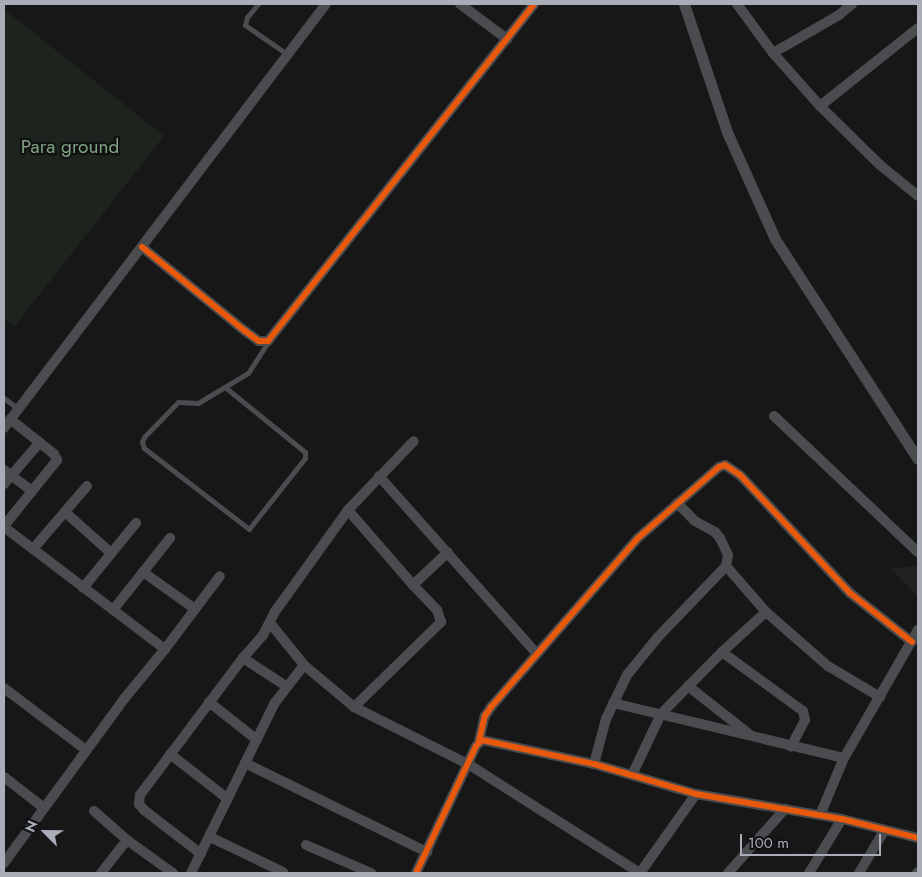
<!DOCTYPE html>
<style>
body{margin:0}
#map{position:relative;width:922px;height:877px;overflow:hidden;background:#171717;font-family:Jost,sans-serif}
div>[style]{position:absolute}
[style*='--x']{left:calc(var(--x)*1px);top:calc(var(--y)*1px);width:calc(var(--w)*1px);rotate:calc(var(--a)*1deg)}
.built>*{inset:0;background:#212123}
.green>*{inset:0;background:#1d241e}
.service>*{height:5px;margin:-2.5px;padding:0 2.5px;transform-origin:2.5px;border-radius:2.5px;background:#4b4c50}
.minor>*{height:10px;margin:-5px;padding:0 5px;transform-origin:5px;border-radius:5px;background:#4b4c50}
.tertiary>*{height:11px;margin:-5.5px;padding:0 5.5px;transform-origin:5.5px;border-radius:5.5px;background:#4b4c50}
.cycleway>*{height:6px;margin:-3px;padding:0 3px;transform-origin:3px;border-radius:3px;background:#e8590c}
span{translate:-50% -50%;white-space:nowrap;text-align:center;line-height:1.15;-webkit-text-stroke:4.5px #111113;paint-order:stroke}
.park-label{font-size:19px;color:#7fa381}
.frame{position:absolute;inset:0;border:5px solid #a8adb8;pointer-events:none}
.north{position:absolute;left:20px;top:807px;width:50px;height:50px;-webkit-text-stroke:4px #111113;paint-order:stroke;rotate:293deg;font-size:14px;font-weight:700;line-height:20px;text-align:center;color:#a8adb8}
.north::after{content:'';display:block;margin:auto;width:18px;height:22px;background:#a8adb8;clip-path:polygon(50% 0,100% 100%,50% 72%,0 100%)}
.scale{position:absolute;left:740px;top:834px;width:141px;height:22px;box-sizing:border-box;border:2px solid #a8adb8;border-top:0;padding-left:6px;font-size:15px;line-height:18px;white-space:nowrap;color:#a8adb8;-webkit-text-stroke:4px #111113;paint-order:stroke}
</style>
<div id="map">
<div class="built">
<i style="clip-path:polygon(918px 565px,918px 597px,891px 569px)"></i>
</div>
<div class="green">
<i style="clip-path:polygon(4px 9px,164px 136px,14px 327px,4px 319px)"></i>
</div>
<div class="service">
<i style="--x:258;--y:4;--w:17;--a:130"></i>
<i style="--x:247;--y:17;--w:8;--a:104"></i>
<i style="--x:245;--y:25;--w:51;--a:34.6"></i>
<i style="--x:226;--y:388;--w:102;--a:39"></i>
<i style="--x:305;--y:452;--w:6;--a:90"></i>
<i style="--x:305;--y:458;--w:90;--a:128.3"></i>
<i style="--x:249;--y:529;--w:133;--a:-142.4"></i>
<i style="--x:144;--y:448;--w:6;--a:-108"></i>
<i style="--x:142;--y:442;--w:5;--a:-68"></i>
<i style="--x:144;--y:437;--w:49;--a:-45.8"></i>
<i style="--x:178;--y:402;--w:20;--a:3"></i>
<i style="--x:198;--y:403;--w:58;--a:-31"></i>
<i style="--x:248;--y:373;--w:37;--a:-57"></i>
<i style="--x:4;--y:398;--w:18;--a:38"></i>
</div>
<div class="minor">
<i style="--x:460;--y:4;--w:59;--a:36.7"></i>
<i style="--x:737;--y:4;--w:61;--a:53.7"></i>
<i style="--x:773;--y:53;--w:71;--a:48.4"></i>
<i style="--x:820;--y:106;--w:84;--a:44.5"></i>
<i style="--x:880;--y:165;--w:49;--a:39.2"></i>
<i style="--x:773;--y:53;--w:76;--a:-29.9"></i>
<i style="--x:839;--y:15;--w:17;--a:-40"></i>
<i style="--x:820;--y:106;--w:125;--a:-38.5"></i>
<i style="--x:142;--y:247;--w:133;--a:39.2"></i>
<i style="--x:245;--y:331;--w:17;--a:36"></i>
<i style="--x:259;--y:341;--w:9;--a:0"></i>
<i style="--x:268;--y:341;--w:429;--a:-51.7"></i>
<i style="--x:774;--y:416;--w:198;--a:43.4"></i>
<i style="--x:4;--y:428;--w:532;--a:-52.79"></i>
<i style="--x:4;--y:470;--w:35;--a:37"></i>
<i style="--x:379;--y:476;--w:237;--a:48.4"></i>
<i style="--x:4;--y:484;--w:55;--a:-49.4"></i>
<i style="--x:677;--y:503;--w:25;--a:45"></i>
<i style="--x:695;--y:521;--w:23;--a:29"></i>
<i style="--x:715;--y:532;--w:8;--a:50"></i>
<i style="--x:720;--y:538;--w:19;--a:65"></i>
<i style="--x:728;--y:555;--w:11;--a:100"></i>
<i style="--x:348;--y:510;--w:99;--a:49.1"></i>
<i style="--x:413;--y:585;--w:48;--a:-43.3"></i>
<i style="--x:65;--y:512;--w:62;--a:41.7"></i>
<i style="--x:4;--y:526;--w:85;--a:-51.2"></i>
<i style="--x:57;--y:460;--w:7;--a:-117"></i>
<i style="--x:54;--y:454;--w:56;--a:-141.5"></i>
<i style="--x:4;--y:527;--w:202;--a:37.2"></i>
<i style="--x:165;--y:649;--w:91;--a:-53"></i>
<i style="--x:33;--y:549;--w:83;--a:-49.4"></i>
<i style="--x:143;--y:572;--w:64;--a:35.4"></i>
<i style="--x:83;--y:588;--w:84;--a:-50.8"></i>
<i style="--x:113;--y:610;--w:92;--a:-51.6"></i>
<i style="--x:270;--y:623;--w:54;--a:51"></i>
<i style="--x:304;--y:665;--w:65;--a:40"></i>
<i style="--x:354;--y:707;--w:127;--a:26.6"></i>
<i style="--x:468;--y:764;--w:204;--a:32.4"></i>
<i style="--x:722;--y:652;--w:100;--a:36.1"></i>
<i style="--x:803;--y:711;--w:9;--a:77"></i>
<i style="--x:805;--y:720;--w:30;--a:118"></i>
<i style="--x:243;--y:658;--w:51;--a:33.1"></i>
<i style="--x:688;--y:686;--w:78;--a:38.2"></i>
<i style="--x:4;--y:688;--w:103;--a:37.1"></i>
<i style="--x:209;--y:702;--w:61;--a:38.4"></i>
<i style="--x:613;--y:703;--w:237;--a:13.4"></i>
<i style="--x:354;--y:707;--w:122;--a:-44.3"></i>
<i style="--x:441;--y:622;--w:13;--a:-108"></i>
<i style="--x:437;--y:610;--w:35;--a:-134"></i>
<i style="--x:479;--y:741;--w:26;--a:-77"></i>
<i style="--x:485;--y:716;--w:11;--a:-56"></i>
<i style="--x:491;--y:707;--w:224;--a:-49"></i>
<i style="--x:638;--y:538;--w:108;--a:-41.2"></i>
<i style="--x:719;--y:467;--w:6;--a:-18"></i>
<i style="--x:725;--y:465;--w:18;--a:34"></i>
<i style="--x:740;--y:475;--w:161;--a:47"></i>
<i style="--x:850;--y:593;--w:79;--a:38.3"></i>
<i style="--x:170;--y:754;--w:73;--a:37.8"></i>
<i style="--x:245;--y:763;--w:203;--a:26.1"></i>
<i style="--x:594;--y:764;--w:47;--a:-75.1"></i>
<i style="--x:606;--y:719;--w:49;--a:-64.5"></i>
<i style="--x:627;--y:675;--w:49;--a:-50.8"></i>
<i style="--x:658;--y:637;--w:98;--a:-46.2"></i>
<i style="--x:726;--y:566;--w:61;--a:49"></i>
<i style="--x:766;--y:612;--w:82;--a:41.1"></i>
<i style="--x:828;--y:666;--w:61;--a:30.8"></i>
<i style="--x:632;--y:775;--w:68;--a:-64.6"></i>
<i style="--x:661;--y:714;--w:87;--a:-45.5"></i>
<i style="--x:722;--y:652;--w:59;--a:-42.3"></i>
<i style="--x:4;--y:777;--w:51;--a:37.8"></i>
<i style="--x:94;--y:811;--w:44;--a:41.3"></i>
<i style="--x:127;--y:840;--w:57;--a:35.7"></i>
<i style="--x:820;--y:815;--w:62;--a:-67.2"></i>
<i style="--x:844;--y:758;--w:148;--a:-60"></i>
<i style="--x:210;--y:837;--w:81;--a:25.6"></i>
<i style="--x:306;--y:845;--w:71;--a:23.3"></i>
<i style="--x:201;--y:854;--w:72;--a:-142.3"></i>
<i style="--x:144;--y:810;--w:8;--a:-130"></i>
<i style="--x:139;--y:804;--w:9;--a:-84"></i>
<i style="--x:140;--y:795;--w:171;--a:-53.1"></i>
<i style="--x:243;--y:658;--w:30;--a:-49"></i>
<i style="--x:263;--y:635;--w:25;--a:-63"></i>
<i style="--x:274;--y:613;--w:127;--a:-54.3"></i>
<i style="--x:348;--y:510;--w:95;--a:-46.3"></i>
<i style="--x:4;--y:863;--w:203;--a:-53.8"></i>
<i style="--x:124;--y:699;--w:65;--a:-50.6"></i>
<i style="--x:101;--y:873;--w:42;--a:-51.8"></i>
<i style="--x:191;--y:873;--w:188;--a:-63.8"></i>
<i style="--x:274;--y:704;--w:49;--a:-52.4"></i>
<i style="--x:416;--y:873;--w:140;--a:-64.7"></i>
<i style="--x:476;--y:746;--w:8;--a:-45"></i>
<i style="--x:482;--y:740;--w:115;--a:12.1"></i>
<i style="--x:594;--y:764;--w:106;--a:16.4"></i>
<i style="--x:696;--y:794;--w:148;--a:9.7"></i>
<i style="--x:842;--y:819;--w:78;--a:14"></i>
<i style="--x:640;--y:873;--w:97;--a:-54.7"></i>
<i style="--x:728;--y:873;--w:86;--a:-48.3"></i>
<i style="--x:809;--y:873;--w:63;--a:-58.6"></i>
<i style="--x:859;--y:873;--w:49;--a:-59.2"></i>
<i style="--x:917;--y:873;--w:1;--a:-45"></i>
</div>
<div class="tertiary">
<i style="--x:684;--y:4;--w:135;--a:71.4"></i>
<i style="--x:727;--y:132;--w:117;--a:65.8"></i>
<i style="--x:775;--y:239;--w:262;--a:57"></i>
</div>
<div class="cycleway">
<i style="--x:142;--y:247;--w:133;--a:39.2"></i>
<i style="--x:245;--y:331;--w:17;--a:36"></i>
<i style="--x:259;--y:341;--w:9;--a:0"></i>
<i style="--x:268;--y:341;--w:429;--a:-51.7"></i>
<i style="--x:479;--y:741;--w:26;--a:-77"></i>
<i style="--x:485;--y:716;--w:11;--a:-56"></i>
<i style="--x:491;--y:707;--w:224;--a:-49"></i>
<i style="--x:638;--y:538;--w:108;--a:-41.2"></i>
<i style="--x:719;--y:467;--w:6;--a:-18"></i>
<i style="--x:725;--y:465;--w:18;--a:34"></i>
<i style="--x:740;--y:475;--w:161;--a:47"></i>
<i style="--x:850;--y:593;--w:79;--a:38.3"></i>
<i style="--x:416;--y:873;--w:140;--a:-64.7"></i>
<i style="--x:476;--y:746;--w:8;--a:-45"></i>
<i style="--x:482;--y:740;--w:115;--a:12.1"></i>
<i style="--x:594;--y:764;--w:106;--a:16.4"></i>
<i style="--x:696;--y:794;--w:148;--a:9.7"></i>
<i style="--x:842;--y:819;--w:78;--a:14"></i>
</div>
<div class="park-label">
<span style="left:70px;top:147px">Para ground</span>
</div>
<div class="frame"></div>
<div class="north">N</div>
<div class="scale">100 m</div>
</div>
